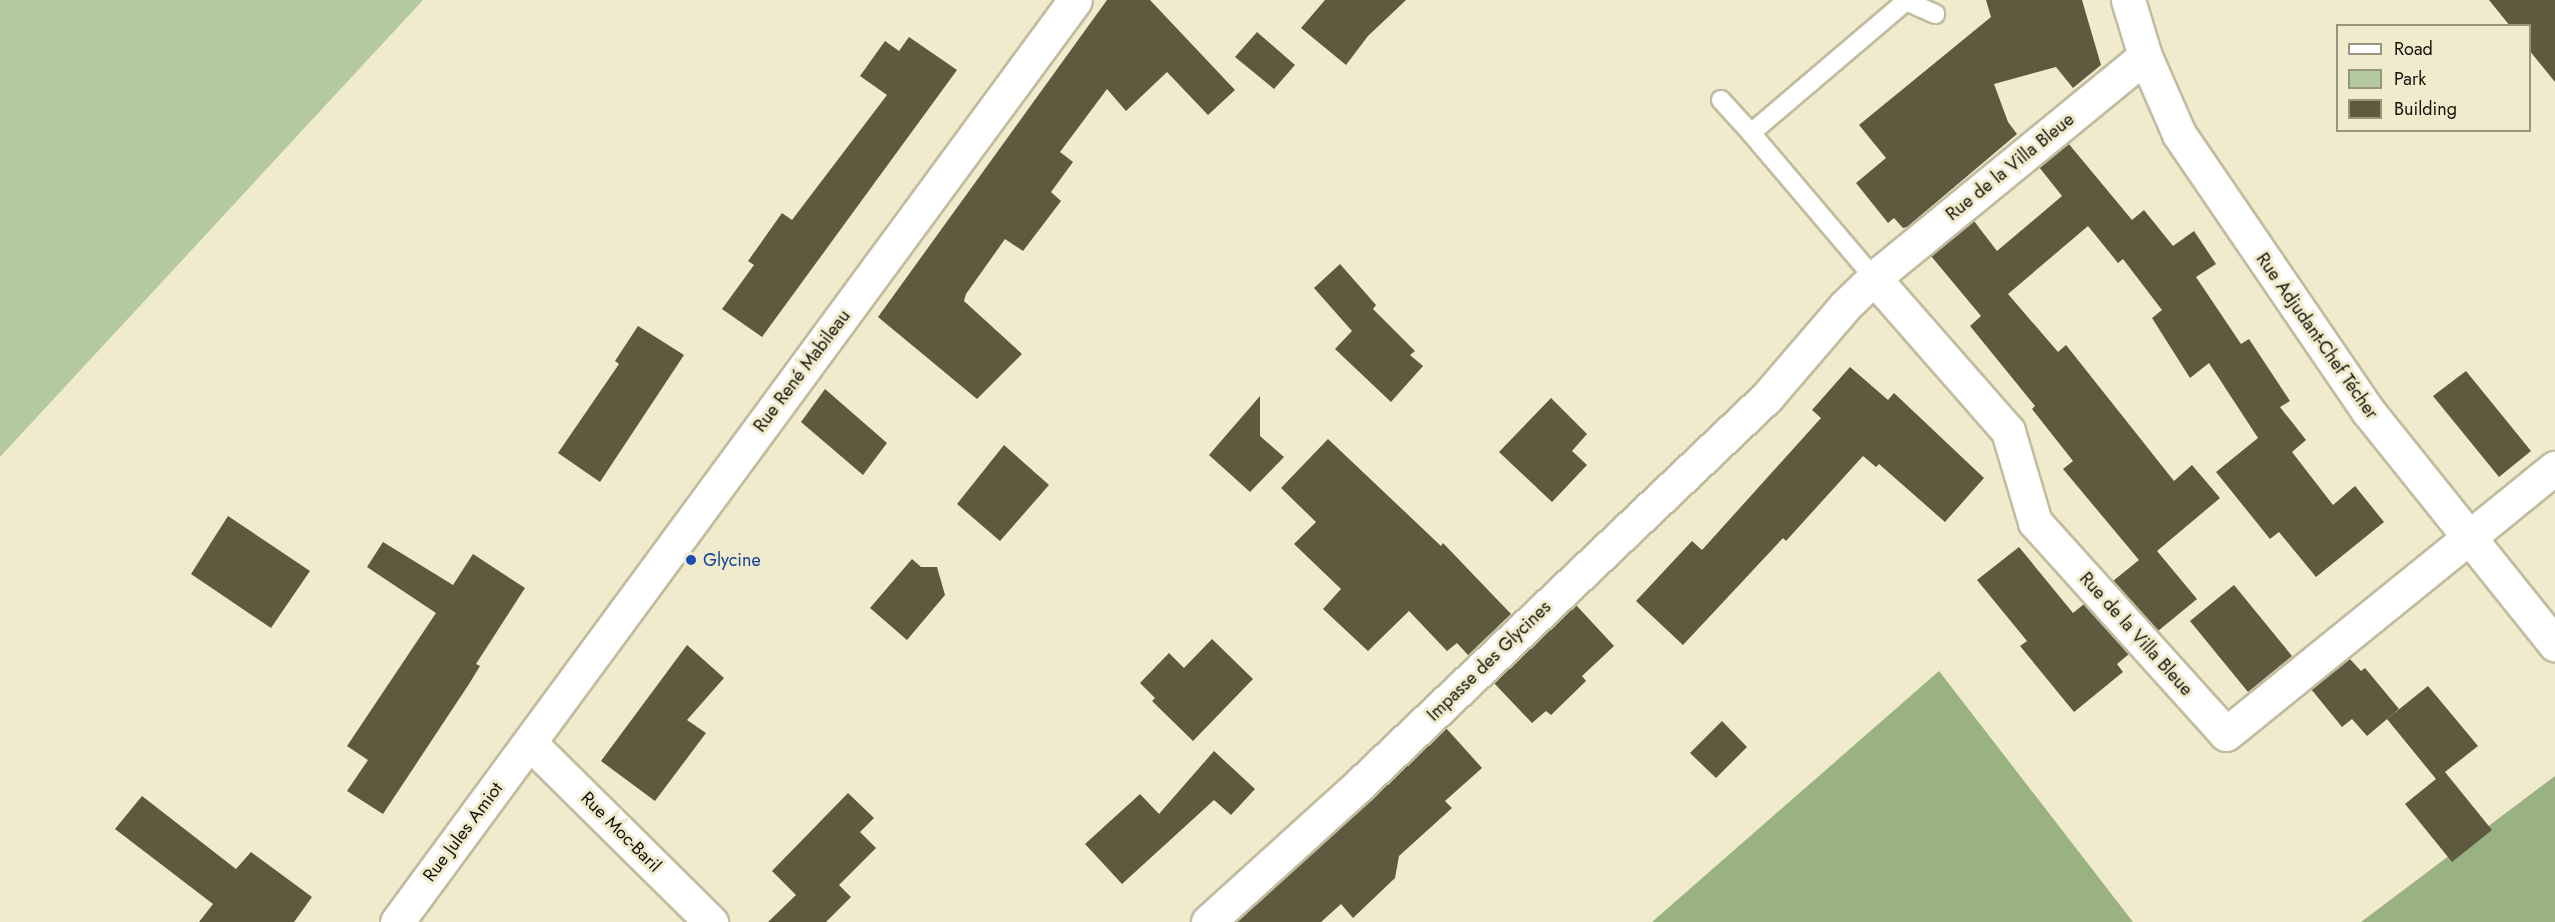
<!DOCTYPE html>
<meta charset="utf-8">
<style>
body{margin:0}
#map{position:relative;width:2555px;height:922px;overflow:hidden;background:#f0ebcd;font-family:Jost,sans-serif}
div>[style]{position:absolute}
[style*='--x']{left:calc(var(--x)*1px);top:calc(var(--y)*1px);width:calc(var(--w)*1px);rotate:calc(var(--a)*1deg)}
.green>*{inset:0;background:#b5c9a0}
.forest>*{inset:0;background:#9ab282}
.building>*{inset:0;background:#5e5a40}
.roads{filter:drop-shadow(2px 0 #c1bc9f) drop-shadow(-2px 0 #c1bc9f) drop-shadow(0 2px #c1bc9f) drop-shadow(0 -2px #c1bc9f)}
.lane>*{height:18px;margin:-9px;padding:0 9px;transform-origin:9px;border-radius:9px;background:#fff}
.street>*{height:33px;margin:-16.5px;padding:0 16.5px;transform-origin:16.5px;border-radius:16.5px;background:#fff}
.secondary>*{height:33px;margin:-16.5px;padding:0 16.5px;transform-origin:16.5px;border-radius:16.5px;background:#fff}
.dots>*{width:16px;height:16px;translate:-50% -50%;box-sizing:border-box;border:3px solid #f0ebcd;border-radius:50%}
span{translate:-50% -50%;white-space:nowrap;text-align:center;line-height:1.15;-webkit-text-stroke:6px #f0ebcd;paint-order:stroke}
.street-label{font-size:18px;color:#141208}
.transit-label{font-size:18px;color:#164399}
.left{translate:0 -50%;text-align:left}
.legend{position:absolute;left:2336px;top:24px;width:195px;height:108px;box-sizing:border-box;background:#f0ebcd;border:2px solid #98947e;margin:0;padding:8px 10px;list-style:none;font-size:18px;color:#141208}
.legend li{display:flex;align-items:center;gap:12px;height:30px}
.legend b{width:30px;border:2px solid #98947e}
</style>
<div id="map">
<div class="green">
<i style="clip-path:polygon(0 0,423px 0,0 457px)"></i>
</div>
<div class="forest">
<i style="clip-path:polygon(1939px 671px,2133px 922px,1652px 922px)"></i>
<i style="clip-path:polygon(2555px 776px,2555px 922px,2361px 922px)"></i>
</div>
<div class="building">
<i style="clip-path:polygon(1107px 0,1150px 0,1235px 90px,1208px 115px,1167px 72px,1126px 111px,1107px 89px,1060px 152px,1073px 162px,1051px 192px,1061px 201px,1023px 251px,1005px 239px,966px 294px,964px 301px,1022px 354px,977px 399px,878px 317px)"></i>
<i style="clip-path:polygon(1325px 0,1406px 0,1368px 36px,1346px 65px,1301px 28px)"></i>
<i style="clip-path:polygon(1986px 0,2082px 0,2101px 65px,2073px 88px,2056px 67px,1994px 84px,2008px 122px,2017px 134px,1907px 227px,1903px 228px,1894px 218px,1888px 223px,1856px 183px,1886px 158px,1859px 125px,1991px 17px)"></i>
<i style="clip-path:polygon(2489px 0,2555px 0,2555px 82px,2529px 50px,2529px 26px,2510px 26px)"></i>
<i style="clip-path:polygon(1257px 32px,1295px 65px,1274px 89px,1235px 57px)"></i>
<i style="clip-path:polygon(909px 37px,957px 70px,762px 337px,722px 309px,754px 265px,748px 261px,782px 213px,792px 220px,887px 95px,860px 76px,885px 41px,899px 51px)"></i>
<i style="clip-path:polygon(2068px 143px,2132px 220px,2144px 210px,2173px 246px,2194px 231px,2216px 264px,2196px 277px,2241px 344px,2249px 339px,2290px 401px,2280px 407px,2306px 440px,2292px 452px,2333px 505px,2355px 486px,2384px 522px,2316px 577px,2279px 532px,2270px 539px,2216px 472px,2258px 438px,2209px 363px,2190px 378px,2152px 318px,2162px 310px,2123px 259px,2118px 263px,2088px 226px,2008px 294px,2058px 352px,2066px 345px,2174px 481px,2192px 465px,2220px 498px,2157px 551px,2197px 599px,2158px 631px,2113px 581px,2139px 560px,2063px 469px,2073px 461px,2032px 409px,2035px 406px,1970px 326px,1981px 316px,1931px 256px,1974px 221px,1997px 251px,2062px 196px,2039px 167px)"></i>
<i style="clip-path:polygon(1340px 264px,1376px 305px,1373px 309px,1415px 351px,1410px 355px,1423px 366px,1391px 402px,1335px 349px,1352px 331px,1314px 288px)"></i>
<i style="clip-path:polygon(638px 326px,684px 355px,600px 482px,558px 453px,619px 364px,615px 361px)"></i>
<i style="clip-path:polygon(1850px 367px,1888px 400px,1894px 393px,1984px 478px,1945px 522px,1879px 464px,1876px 467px,1863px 456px,1786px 541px,1783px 538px,1683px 645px,1636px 601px,1692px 541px,1702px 550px,1821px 418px,1812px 410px)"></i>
<i style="clip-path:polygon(2466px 371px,2531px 451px,2499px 477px,2433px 396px)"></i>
<i style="clip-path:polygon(825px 389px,887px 443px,863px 475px,801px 422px)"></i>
<i style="clip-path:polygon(1260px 396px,1260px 436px,1284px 457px,1250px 492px,1209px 455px)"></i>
<i style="clip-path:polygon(1551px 398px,1587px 434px,1572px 451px,1587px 465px,1552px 502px,1499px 452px)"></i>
<i style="clip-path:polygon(1328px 439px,1441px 546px,1443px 543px,1511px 614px,1468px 655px,1457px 643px,1447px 651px,1409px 611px,1368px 651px,1323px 609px,1341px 589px,1294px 544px,1316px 522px,1281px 488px)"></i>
<i style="clip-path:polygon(1004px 445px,1049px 485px,1000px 541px,957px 504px)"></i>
<i style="clip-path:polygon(228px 516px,310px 571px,271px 628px,191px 574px)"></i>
<i style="clip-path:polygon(383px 542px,453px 585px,473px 554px,525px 588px,476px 664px,480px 666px,469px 684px,383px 814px,347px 791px,368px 760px,347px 746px,436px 613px,367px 567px)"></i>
<i style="clip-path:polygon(2019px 547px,2073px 613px,2084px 604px,2129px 654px,2117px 664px,2123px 672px,2074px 712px,2020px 646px,2027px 641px,1977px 580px)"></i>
<i style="clip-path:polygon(912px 559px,921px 567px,937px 567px,945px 595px,907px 640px,870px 608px)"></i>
<i style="clip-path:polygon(2234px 585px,2292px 656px,2248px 692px,2190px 621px)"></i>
<i style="clip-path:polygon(1576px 605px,1614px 646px,1582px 676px,1586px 681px,1551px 715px,1546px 711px,1532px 723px,1494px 683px)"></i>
<i style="clip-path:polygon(1212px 639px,1253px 679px,1193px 741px,1152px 701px,1155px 698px,1140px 683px,1169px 653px,1184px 668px)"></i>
<i style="clip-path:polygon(687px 645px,724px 678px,687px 720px,706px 733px,655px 801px,601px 761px)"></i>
<i style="clip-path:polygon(2349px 658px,2361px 671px,2365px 668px,2399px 709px,2367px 736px,2352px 719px,2342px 727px,2311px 689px)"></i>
<i style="clip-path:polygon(2428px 686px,2478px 746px,2445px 772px,2492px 830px,2452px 862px,2405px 804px,2436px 779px,2387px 719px)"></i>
<i style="clip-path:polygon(1722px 721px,1747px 747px,1716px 778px,1690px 753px)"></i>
<i style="clip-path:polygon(1446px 728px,1482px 768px,1445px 801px,1452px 808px,1399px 856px,1395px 878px,1353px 918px,1341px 904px,1321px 922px,1236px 922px)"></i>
<i style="clip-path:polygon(1214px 751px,1255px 789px,1231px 815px,1214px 800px,1122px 884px,1085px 844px,1140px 794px,1159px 814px)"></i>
<i style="clip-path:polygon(848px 793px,874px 818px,860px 832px,876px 848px,839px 885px,851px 897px,826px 922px,768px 922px,796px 895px,772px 871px)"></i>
<i style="clip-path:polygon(142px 796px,236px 869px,251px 852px,312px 897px,294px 922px,199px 922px,213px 904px,115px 829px)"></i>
</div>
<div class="roads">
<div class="lane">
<i style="--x:1721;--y:100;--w:45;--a:47.7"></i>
<i style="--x:1874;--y:278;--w:190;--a:-130.3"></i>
<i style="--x:1751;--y:133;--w:204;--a:-40.4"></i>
<i style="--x:1906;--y:1;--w:32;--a:24"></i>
</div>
<div class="street">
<i style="--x:2128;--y:0;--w:59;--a:73.1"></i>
<i style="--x:2145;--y:56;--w:85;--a:66.4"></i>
<i style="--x:2179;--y:134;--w:335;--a:55.7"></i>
<i style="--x:2368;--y:411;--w:299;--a:51.3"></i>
<i style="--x:1874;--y:278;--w:203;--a:48.8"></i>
<i style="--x:2008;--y:431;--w:95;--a:73.5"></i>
<i style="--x:2035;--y:522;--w:285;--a:48"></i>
<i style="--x:2226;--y:734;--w:423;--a:-39"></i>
<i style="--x:530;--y:743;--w:255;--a:44.7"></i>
<i style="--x:1208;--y:922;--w:205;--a:-42.2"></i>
<i style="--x:1360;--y:784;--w:562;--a:-43.56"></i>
<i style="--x:1767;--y:397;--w:120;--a:-49.4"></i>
<i style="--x:1845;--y:306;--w:40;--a:-44"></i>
<i style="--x:1874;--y:278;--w:350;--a:-39.3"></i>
</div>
<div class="secondary">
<i style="--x:397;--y:922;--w:1144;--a:-53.67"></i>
</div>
</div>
<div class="dots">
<i style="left:691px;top:560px;background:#1a4fb4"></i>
</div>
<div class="street-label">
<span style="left:2010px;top:167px;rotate:-39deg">Rue de la Villa Bleue</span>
<span style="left:2317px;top:336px;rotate:55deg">Rue Adjudant-Chef Técher</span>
<span style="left:802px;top:371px;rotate:-53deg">Rue René Mabileau</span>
<span style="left:2136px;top:634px;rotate:48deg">Rue de la Villa Bleue</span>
<span style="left:1489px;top:661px;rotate:-44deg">Impasse des Glycines</span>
<span style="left:463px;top:832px;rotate:-53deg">Rue Jules Amiot</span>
<span style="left:621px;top:832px;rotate:45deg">Rue Moc-Baril</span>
</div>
<div class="transit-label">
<span class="left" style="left:703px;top:560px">Glycine</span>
</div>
<ul class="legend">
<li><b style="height:8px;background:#fff"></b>Road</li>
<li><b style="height:16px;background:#b5c9a0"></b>Park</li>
<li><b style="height:16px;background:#5e5a40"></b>Building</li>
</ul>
</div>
